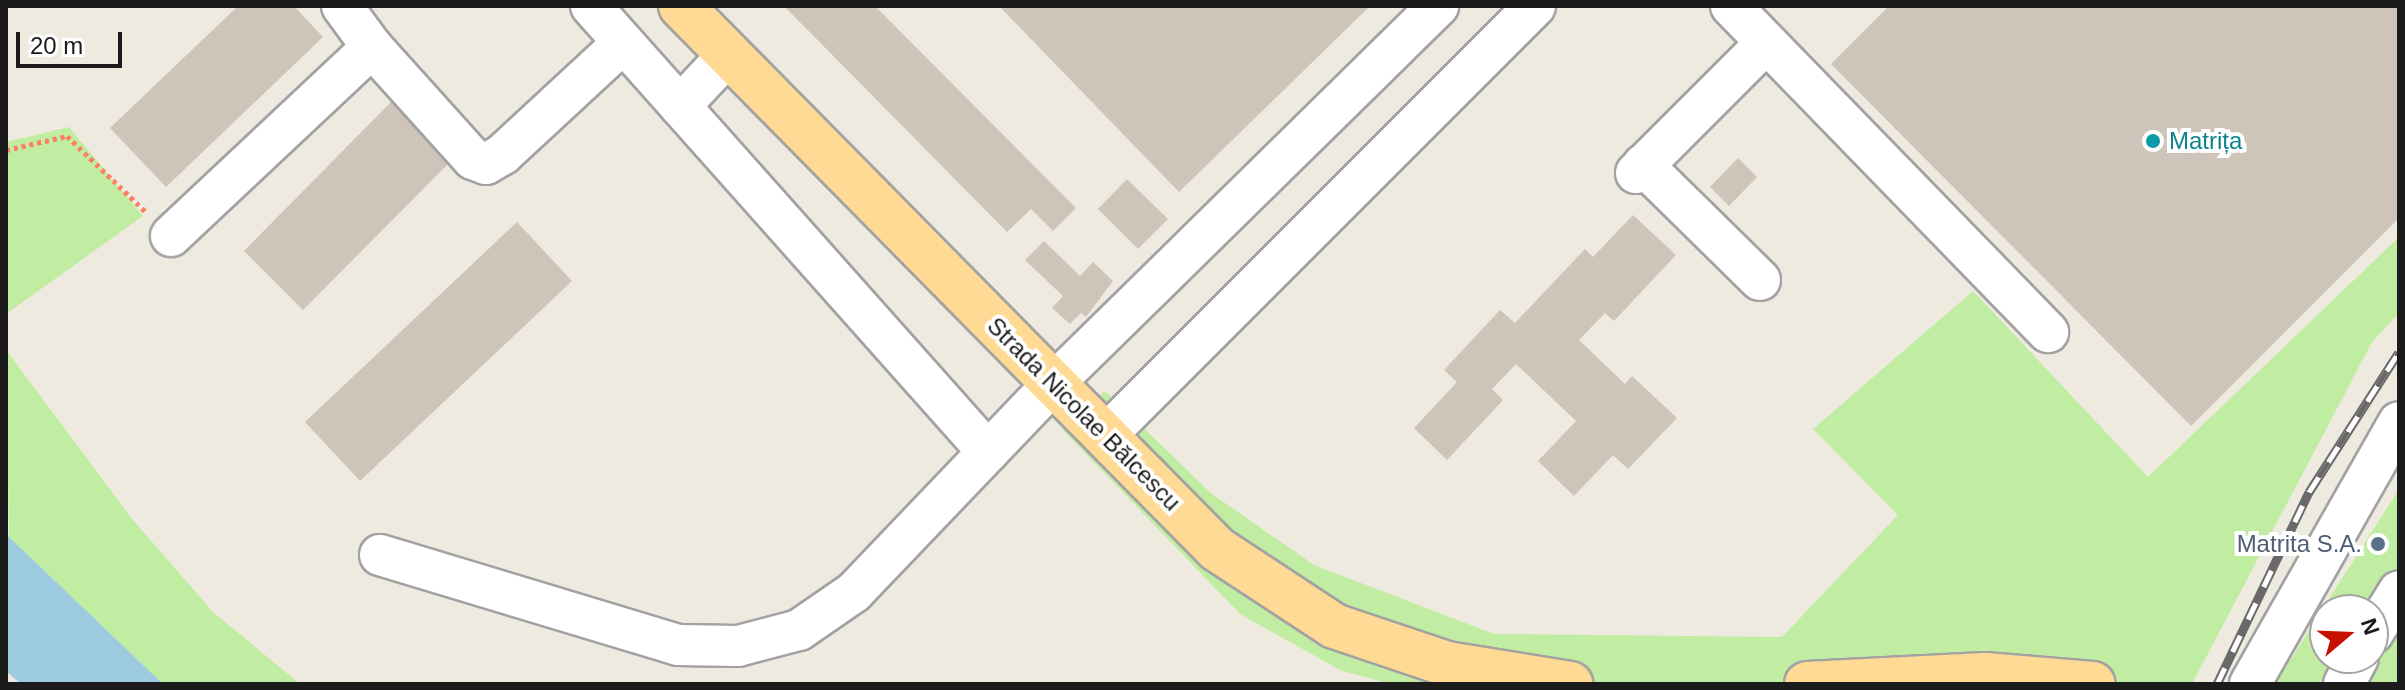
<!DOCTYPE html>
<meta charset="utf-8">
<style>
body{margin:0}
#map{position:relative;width:2405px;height:690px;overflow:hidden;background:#eeeae0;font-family:Arial,sans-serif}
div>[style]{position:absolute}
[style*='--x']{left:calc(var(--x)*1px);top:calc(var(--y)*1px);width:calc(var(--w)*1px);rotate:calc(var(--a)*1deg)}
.grass>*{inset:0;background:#c0eda1}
.water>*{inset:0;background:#9ccadf}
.building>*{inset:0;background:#cec4b9}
.path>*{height:5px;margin-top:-2.5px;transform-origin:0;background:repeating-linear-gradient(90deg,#ff7e60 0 4px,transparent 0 8px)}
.roads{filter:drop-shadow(2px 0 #a2a2a2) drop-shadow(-2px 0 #a2a2a2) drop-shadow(0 2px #a2a2a2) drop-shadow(0 -2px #a2a2a2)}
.minor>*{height:40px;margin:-20px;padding:0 20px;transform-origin:20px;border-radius:20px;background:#fff}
.major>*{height:44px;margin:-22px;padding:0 22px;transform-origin:22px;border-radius:22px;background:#ffda94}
.rail>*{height:9px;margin-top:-4.5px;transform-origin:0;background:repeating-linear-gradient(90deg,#fff 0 18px,#696969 0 36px);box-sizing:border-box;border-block:2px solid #696969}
.dots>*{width:22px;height:22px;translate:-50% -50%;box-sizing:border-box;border:4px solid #fff;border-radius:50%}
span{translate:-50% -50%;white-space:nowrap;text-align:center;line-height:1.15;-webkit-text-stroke:8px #fff;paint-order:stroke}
.culture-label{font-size:24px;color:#0d838f}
.left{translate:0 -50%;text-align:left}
.street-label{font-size:24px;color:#1b1b1b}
.service-label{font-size:24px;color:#4e5e75}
.right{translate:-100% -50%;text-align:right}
.frame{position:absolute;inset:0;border:8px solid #1b1b1b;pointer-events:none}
.north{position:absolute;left:2309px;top:594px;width:80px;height:80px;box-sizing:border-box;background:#fff;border:2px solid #a4a4a4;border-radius:50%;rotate:71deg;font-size:22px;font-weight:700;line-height:32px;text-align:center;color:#1b1b1b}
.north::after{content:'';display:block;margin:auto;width:28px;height:36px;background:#c71100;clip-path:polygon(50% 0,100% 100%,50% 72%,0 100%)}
.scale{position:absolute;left:16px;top:32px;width:106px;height:36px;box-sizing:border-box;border:4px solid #1b1b1b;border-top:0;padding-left:10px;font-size:24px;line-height:28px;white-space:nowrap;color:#1b1b1b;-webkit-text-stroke:6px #fff;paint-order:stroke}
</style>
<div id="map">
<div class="grass">
<i style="clip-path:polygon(69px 127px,143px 216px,6px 314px,6px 142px)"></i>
<i style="clip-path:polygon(2399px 237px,2399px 313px,2372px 342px,2192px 684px,1390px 684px,1340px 670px,1240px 614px,1063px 430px,1105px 391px,1212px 494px,1314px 565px,1494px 634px,1782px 637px,1898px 515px,1813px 429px,1973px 291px,2148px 477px)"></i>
<i style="clip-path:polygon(6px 350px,133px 520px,213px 612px,300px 684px,163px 684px,9px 537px)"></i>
<i style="clip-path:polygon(evenodd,2399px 489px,2399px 684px,2275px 684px,2399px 489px,2325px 610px,2373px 610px,2373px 658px,2325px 658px,2325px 610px)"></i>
</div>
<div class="water">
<i style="clip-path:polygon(6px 533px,9px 537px,163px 684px,21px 684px,7px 672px)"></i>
</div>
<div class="building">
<i style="clip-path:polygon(238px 6px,294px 6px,323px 37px,166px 187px,110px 128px)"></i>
<i style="clip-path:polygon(784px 6px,875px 6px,1076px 208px,1053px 231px,1031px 209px,1007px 232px)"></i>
<i style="clip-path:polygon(999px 6px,1370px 6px,1179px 192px)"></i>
<i style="clip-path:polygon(1889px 6px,2399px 6px,2399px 218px,2191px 426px,1831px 64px)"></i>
<i style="clip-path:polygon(394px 99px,454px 158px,303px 310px,244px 251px)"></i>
<i style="clip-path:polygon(1738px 158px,1757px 177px,1729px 206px,1710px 187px)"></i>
<i style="clip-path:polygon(1127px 179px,1168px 219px,1138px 249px,1098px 209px)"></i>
<i style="clip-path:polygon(1633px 215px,1676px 255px,1614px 321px,1605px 313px,1579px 340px,1625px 384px,1632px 376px,1677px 418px,1628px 469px,1613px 455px,1574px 496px,1538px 461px,1576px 421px,1516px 364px,1492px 389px,1503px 400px,1447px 460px,1414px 428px,1457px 382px,1444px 370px,1500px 310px,1515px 323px,1585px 249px,1593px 257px)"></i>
<i style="clip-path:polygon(517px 222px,572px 281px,360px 481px,305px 422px)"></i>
<i style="clip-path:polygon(1044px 241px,1080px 276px,1093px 262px,1113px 281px,1086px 317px,1081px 313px,1070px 324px,1052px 308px,1063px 296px,1025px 260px)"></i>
</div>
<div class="path">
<i style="--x:6;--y:150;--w:63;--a:-12.9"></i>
<i style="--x:67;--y:136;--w:108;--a:43.9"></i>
</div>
<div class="roads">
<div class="minor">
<i style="--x:342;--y:6;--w:51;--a:53.8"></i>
<i style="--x:372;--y:47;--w:151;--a:48"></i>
<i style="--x:473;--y:159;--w:14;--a:21"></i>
<i style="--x:486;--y:164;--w:20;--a:-30"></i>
<i style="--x:503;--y:154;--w:163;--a:-42.8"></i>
<i style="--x:591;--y:6;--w:597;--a:48.33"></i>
<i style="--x:1731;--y:6;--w:455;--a:45.8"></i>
<i style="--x:680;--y:106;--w:71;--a:-46.7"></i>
<i style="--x:1643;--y:165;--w:164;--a:44.5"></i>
<i style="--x:1636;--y:173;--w:184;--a:-45"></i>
<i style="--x:171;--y:236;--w:276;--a:-43.2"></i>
<i style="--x:1105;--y:436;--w:608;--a:-45"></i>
<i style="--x:380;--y:555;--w:311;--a:16.8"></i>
<i style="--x:678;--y:645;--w:60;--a:1"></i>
<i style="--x:738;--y:646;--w:63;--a:-14.7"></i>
<i style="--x:799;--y:630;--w:67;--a:-34.6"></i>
<i style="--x:854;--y:592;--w:288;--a:-46.3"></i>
<i style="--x:1053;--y:384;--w:540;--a:-44.47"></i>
<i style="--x:2373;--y:633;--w:49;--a:-58.2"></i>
<i style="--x:2250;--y:684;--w:301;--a:-60.4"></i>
<i style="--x:2344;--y:684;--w:30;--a:-62"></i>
</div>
<div class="major">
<i style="--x:681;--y:6;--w:763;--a:45.37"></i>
<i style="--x:1217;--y:549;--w:140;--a:33.3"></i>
<i style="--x:1334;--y:626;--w:119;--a:18.6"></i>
<i style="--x:1447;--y:664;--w:125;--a:9.2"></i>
<i style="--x:1807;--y:684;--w:178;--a:-2.9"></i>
<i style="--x:1985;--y:675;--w:108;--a:4.8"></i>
</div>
</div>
<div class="rail">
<i style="--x:2217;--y:684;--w:213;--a:-64.4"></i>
<i style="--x:2309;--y:492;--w:166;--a:-57.3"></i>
</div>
<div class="dots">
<i style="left:2153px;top:141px;background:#0f9aa8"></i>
<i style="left:2378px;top:544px;background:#5c6f8a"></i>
</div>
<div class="culture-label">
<span class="left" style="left:2169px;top:141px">Matrița</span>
</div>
<div class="street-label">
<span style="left:1084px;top:414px;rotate:45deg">Strada Nicolae Bălcescu</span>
</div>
<div class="service-label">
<span class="right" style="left:2362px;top:544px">Matrita S.A.</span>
</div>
<div class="frame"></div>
<div class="north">N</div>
<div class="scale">20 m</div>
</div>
